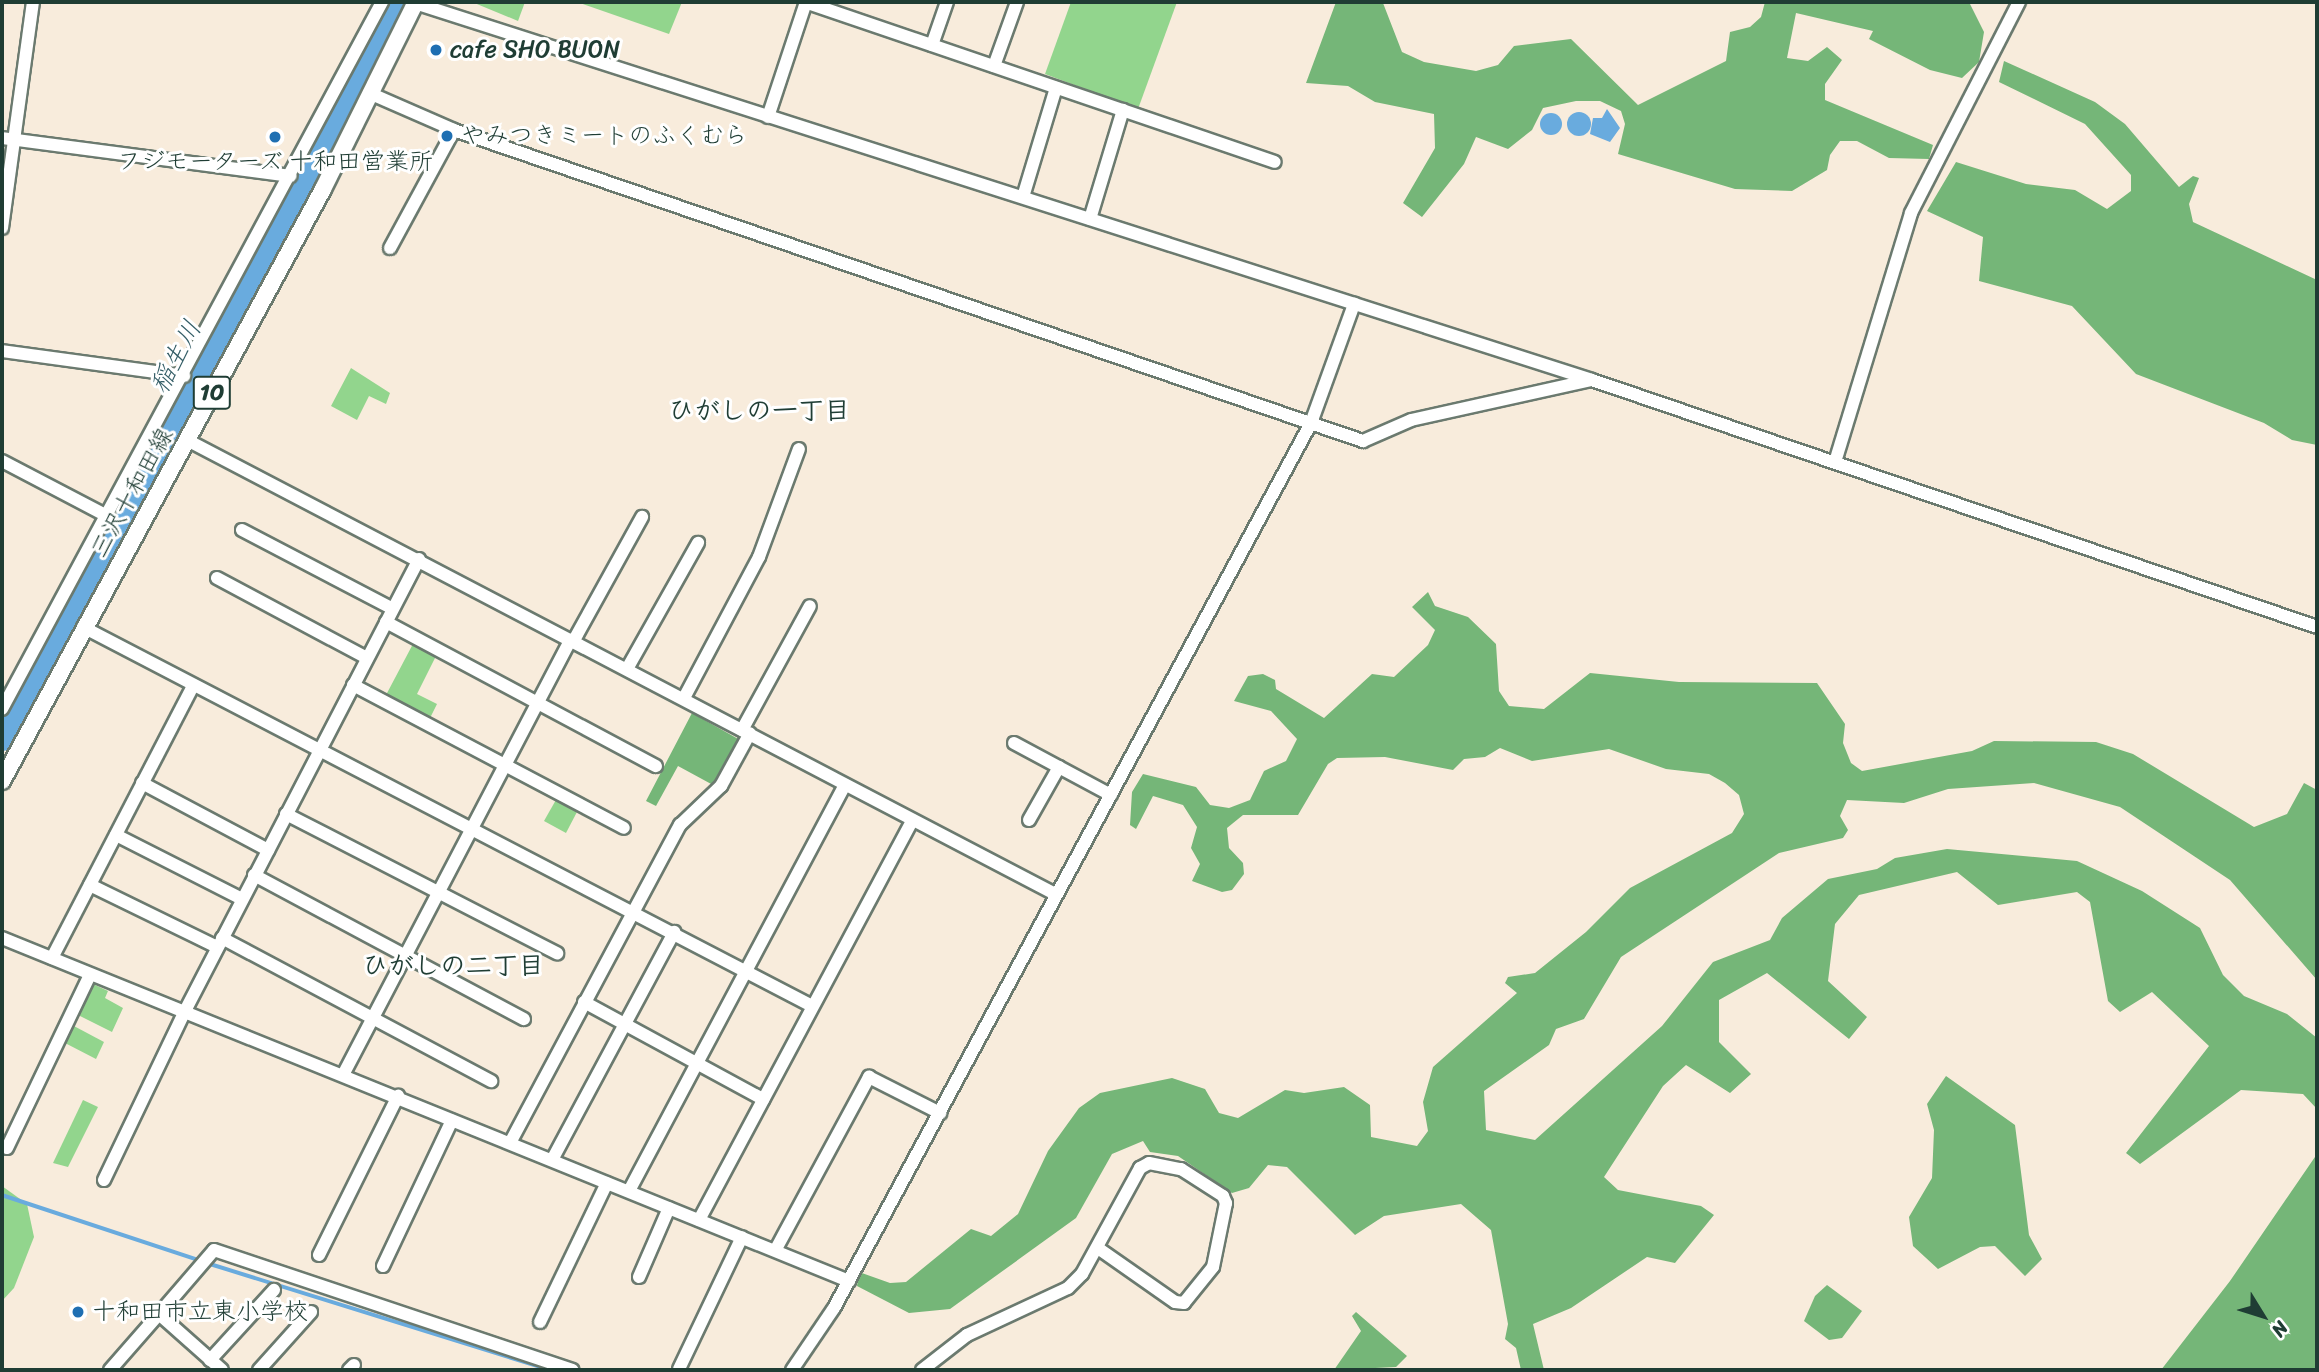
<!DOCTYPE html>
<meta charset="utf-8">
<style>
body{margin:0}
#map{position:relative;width:2319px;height:1372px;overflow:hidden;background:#f8ecdc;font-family:Sriracha,"Klee One",sans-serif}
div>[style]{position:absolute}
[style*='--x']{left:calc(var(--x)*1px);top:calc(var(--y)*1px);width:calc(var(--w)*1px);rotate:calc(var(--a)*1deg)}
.green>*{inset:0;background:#92d58d}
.forest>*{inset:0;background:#75b678}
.water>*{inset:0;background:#69abde}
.round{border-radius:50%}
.stream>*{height:3.5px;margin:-1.75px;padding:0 1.75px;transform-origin:1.75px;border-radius:1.75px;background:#69abde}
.river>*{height:21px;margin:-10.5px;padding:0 10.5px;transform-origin:10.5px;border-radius:10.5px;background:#69abde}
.roads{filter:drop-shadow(2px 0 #6b7a6f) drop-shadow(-2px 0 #6b7a6f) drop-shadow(0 2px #6b7a6f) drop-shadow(0 -2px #6b7a6f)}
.minor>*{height:12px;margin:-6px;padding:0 6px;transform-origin:6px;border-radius:6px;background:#fff}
.major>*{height:16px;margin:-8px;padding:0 8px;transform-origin:8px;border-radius:8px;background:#fff}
.dots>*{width:19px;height:19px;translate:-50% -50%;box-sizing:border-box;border:4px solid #fff;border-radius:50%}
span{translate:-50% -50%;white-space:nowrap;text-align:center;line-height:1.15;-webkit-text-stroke:6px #fff;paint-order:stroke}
.shield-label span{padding:2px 5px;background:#fff;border:2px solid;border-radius:5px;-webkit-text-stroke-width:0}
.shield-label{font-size:23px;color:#1f3d34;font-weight:700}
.poi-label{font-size:24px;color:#1f3d34}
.left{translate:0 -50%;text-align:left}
.street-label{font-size:24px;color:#1f3d34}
.water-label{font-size:26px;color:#355e67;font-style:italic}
.neighbourhood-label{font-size:26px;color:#1f3d34;font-weight:700}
.frame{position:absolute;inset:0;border:4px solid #1f3d34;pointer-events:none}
.north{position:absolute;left:2228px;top:1281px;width:70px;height:70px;-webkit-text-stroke:5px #fff;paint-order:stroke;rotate:128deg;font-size:19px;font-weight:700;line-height:28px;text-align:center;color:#1f3d34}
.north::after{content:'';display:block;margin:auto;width:24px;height:32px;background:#1f3d34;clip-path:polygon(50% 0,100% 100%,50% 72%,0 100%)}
</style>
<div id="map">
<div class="green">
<i style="clip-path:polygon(472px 2px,525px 2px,518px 21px)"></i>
<i style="clip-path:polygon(577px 2px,682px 2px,669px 34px)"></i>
<i style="clip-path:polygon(1071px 2px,1177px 2px,1138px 109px,1045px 74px)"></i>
<i style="clip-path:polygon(351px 368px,390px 393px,386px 404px,369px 396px,357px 420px,331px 406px)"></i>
<i style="clip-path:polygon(414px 642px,437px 654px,417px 694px,437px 704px,430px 718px,386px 695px)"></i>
<i style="clip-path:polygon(557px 798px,578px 810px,566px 833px,544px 821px)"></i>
<i style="clip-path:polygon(93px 984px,108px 991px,105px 998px,123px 1008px,112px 1032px,78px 1015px)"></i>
<i style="clip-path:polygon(72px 1025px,104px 1042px,96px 1059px,65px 1043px)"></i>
<i style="clip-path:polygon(83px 1100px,98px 1107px,68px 1167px,53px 1163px)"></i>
<i style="clip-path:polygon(2px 1186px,27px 1204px,34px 1237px,14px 1288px,2px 1301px)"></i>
</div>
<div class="forest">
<i style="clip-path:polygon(1336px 2px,1383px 3px,1402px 52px,1424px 62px,1476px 71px,1498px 65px,1514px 46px,1571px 39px,1638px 105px,1726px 61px,1730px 32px,1750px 27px,1761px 17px,1765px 2px,1969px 2px,1984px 32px,1979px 62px,1962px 78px,1930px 70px,1869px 39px,1873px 31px,1796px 13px,1787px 58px,1808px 61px,1827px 47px,1842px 60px,1825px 84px,1825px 100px,1933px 145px,1929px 159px,1889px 158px,1857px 141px,1840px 141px,1830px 155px,1827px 170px,1792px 191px,1735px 189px,1618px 154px,1625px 124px,1621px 111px,1600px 101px,1576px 101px,1543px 108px,1532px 130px,1508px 149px,1476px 137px,1464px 164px,1422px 217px,1403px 203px,1435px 148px,1434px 114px,1375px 102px,1348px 86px,1306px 83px)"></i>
<i style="clip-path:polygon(2004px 61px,2095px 102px,2125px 124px,2179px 187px,2193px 176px,2199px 178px,2189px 204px,2193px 222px,2317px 280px,2317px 445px,2292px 440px,2264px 423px,2136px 374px,2072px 306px,1979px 281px,1983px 237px,1927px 211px,1956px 162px,2026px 184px,2075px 190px,2107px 209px,2131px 191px,2131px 175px,2085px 124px,1999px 82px)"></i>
<i style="clip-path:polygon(1428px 592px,1435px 606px,1468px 617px,1496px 644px,1499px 691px,1509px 706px,1544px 709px,1590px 673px,1679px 682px,1817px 683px,1845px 724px,1843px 743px,1851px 763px,1862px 771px,1972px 751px,1994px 741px,2096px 742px,2133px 754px,2254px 827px,2287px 814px,2304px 783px,2317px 790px,2317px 980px,2230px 880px,2120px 807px,2034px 783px,1948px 789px,1904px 803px,1847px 800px,1840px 816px,1848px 830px,1843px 838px,1779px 853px,1621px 957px,1584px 1019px,1556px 1029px,1549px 1045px,1484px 1091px,1486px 1130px,1535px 1140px,1662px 1026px,1713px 962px,1770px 940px,1782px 918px,1828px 879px,1877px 869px,1895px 858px,1947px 849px,2077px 861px,2142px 891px,2200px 928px,2223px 975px,2244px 996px,2287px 1014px,2317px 1038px,2317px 1109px,2303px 1094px,2241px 1090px,2140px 1164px,2126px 1153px,2209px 1046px,2152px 992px,2120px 1012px,2108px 1001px,2090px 902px,2077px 892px,1998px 905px,1957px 872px,1859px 895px,1835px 924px,1828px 981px,1867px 1017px,1849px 1039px,1767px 973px,1719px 1000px,1719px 1042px,1751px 1074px,1730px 1093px,1686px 1065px,1663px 1086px,1604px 1177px,1618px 1190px,1701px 1206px,1714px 1215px,1675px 1263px,1647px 1257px,1571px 1308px,1533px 1324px,1544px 1370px,1521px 1370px,1516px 1348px,1505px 1339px,1508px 1324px,1491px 1230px,1461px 1204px,1384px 1216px,1355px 1235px,1287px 1167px,1268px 1165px,1249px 1188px,1232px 1193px,1178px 1156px,1150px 1152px,1143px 1141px,1112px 1154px,1076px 1218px,950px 1309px,909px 1313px,857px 1286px,859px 1272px,890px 1283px,906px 1282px,971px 1229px,991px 1236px,1018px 1214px,1048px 1151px,1079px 1108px,1100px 1093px,1172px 1078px,1205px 1089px,1219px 1113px,1238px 1118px,1285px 1090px,1304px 1093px,1344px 1087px,1370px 1105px,1371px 1137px,1417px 1146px,1428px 1131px,1423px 1102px,1433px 1067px,1517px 993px,1505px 983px,1508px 977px,1535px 973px,1586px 932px,1630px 888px,1732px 833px,1744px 814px,1739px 795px,1725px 783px,1709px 774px,1666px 769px,1609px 749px,1532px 761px,1500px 748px,1485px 757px,1464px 759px,1453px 770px,1385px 757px,1337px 758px,1328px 764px,1298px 815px,1243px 815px,1227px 828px,1229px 848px,1243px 863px,1244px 874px,1232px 890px,1222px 892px,1192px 881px,1200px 864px,1191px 848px,1197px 827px,1183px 805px,1153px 796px,1136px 829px,1130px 825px,1132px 792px,1143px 774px,1196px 787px,1210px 805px,1229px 808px,1250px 800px,1264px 771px,1286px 761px,1297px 739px,1271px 711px,1234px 701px,1248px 676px,1263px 674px,1275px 680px,1276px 689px,1324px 718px,1372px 674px,1394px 677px,1428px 645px,1435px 630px,1412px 607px)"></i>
<i style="clip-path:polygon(692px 713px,740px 740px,713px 785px,678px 766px,656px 806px,646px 801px)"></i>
<i style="clip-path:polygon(1946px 1076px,2015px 1125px,2029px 1235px,2042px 1259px,2025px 1276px,1995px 1246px,1980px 1247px,1938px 1269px,1913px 1246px,1909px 1217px,1932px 1178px,1934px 1130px,1927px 1104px)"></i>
<i style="clip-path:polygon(2317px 1154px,2317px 1370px,2161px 1370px,2230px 1281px)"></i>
<i style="clip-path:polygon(1827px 1285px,1862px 1311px,1842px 1338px,1829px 1340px,1804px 1321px,1815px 1296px)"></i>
<i style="clip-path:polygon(1356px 1312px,1407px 1356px,1396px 1367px,1334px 1370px,1361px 1331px,1352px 1316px)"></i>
</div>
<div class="water">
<i style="clip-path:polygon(1607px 109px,1620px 128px,1610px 142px,1590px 134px,1593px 118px,1602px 118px)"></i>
<i class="round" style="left:1567px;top:112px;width:24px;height:24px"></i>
<i class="round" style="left:1540px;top:113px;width:22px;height:22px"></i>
</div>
<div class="stream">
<i style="--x:2;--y:1195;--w:207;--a:18.3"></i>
<i style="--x:207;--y:1263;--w:359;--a:17.3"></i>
</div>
<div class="river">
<i style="--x:2;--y:740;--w:838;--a:-61.66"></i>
</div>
<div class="roads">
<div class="minor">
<i style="--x:805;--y:2;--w:496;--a:18.8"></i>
<i style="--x:415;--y:3;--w:1236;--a:17.76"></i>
<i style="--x:1592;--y:380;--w:766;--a:18.81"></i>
<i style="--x:932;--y:45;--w:46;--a:-70.8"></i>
<i style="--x:994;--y:66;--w:68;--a:-70.2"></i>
<i style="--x:369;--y:93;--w:93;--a:23.5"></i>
<i style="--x:454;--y:130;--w:961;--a:18.89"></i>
<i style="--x:1363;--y:441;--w:52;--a:-23.6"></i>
<i style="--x:1411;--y:420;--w:184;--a:-12.5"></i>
<i style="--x:768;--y:117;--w:121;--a:-71.7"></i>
<i style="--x:2;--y:138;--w:291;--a:7.5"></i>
<i style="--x:1023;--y:197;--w:114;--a:-73.2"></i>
<i style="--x:1090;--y:219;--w:114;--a:-73.2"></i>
<i style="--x:2;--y:228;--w:228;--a:-82.2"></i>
<i style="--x:390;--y:248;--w:134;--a:-61.5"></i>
<i style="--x:2;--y:351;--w:184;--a:7.8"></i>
<i style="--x:187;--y:440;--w:980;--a:27.61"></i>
<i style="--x:2;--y:461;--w:121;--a:27.6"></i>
<i style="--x:1835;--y:462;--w:260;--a:-73"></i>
<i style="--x:1911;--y:213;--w:237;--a:-62.9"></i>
<i style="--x:242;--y:530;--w:170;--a:27.6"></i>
<i style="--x:217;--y:578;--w:170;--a:28.1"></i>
<i style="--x:386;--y:622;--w:306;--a:28.1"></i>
<i style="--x:83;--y:627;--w:822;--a:27.47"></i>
<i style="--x:573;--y:642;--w:143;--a:-61.1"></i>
<i style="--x:627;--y:669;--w:145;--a:-60.6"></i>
<i style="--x:353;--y:685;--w:306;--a:27.8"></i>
<i style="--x:684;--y:698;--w:160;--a:-62"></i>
<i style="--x:759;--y:557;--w:115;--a:-69.7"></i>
<i style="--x:2;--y:709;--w:803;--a:-61.74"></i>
<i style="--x:742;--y:730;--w:141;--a:-61.3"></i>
<i style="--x:1014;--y:743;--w:110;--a:28.2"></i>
<i style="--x:142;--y:783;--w:143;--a:28"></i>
<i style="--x:286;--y:814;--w:305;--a:27.2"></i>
<i style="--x:1029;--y:820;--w:61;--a:-60.5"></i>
<i style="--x:116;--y:835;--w:141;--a:26.9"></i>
<i style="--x:254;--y:875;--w:306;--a:28.1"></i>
<i style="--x:90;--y:885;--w:141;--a:26"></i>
<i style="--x:2;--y:938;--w:914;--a:22.05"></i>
<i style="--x:222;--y:938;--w:305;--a:28"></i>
<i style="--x:52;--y:958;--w:306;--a:-62.6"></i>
<i style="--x:584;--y:1002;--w:204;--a:28.5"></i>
<i style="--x:343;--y:1075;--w:491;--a:-62.4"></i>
<i style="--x:510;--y:1143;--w:361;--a:-61.9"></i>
<i style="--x:680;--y:825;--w:57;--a:-43.6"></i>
<i style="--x:721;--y:786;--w:60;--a:-61.3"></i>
<i style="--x:7;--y:1148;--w:192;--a:-64.4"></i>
<i style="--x:552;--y:1160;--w:259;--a:-61.8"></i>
<i style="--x:104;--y:1180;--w:187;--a:-64.4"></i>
<i style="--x:185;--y:1011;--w:509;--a:-62.63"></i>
<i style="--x:629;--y:1191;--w:460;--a:-62"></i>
<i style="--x:699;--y:1220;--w:452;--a:-61.9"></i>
<i style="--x:776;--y:1249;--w:196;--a:-61.6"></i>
<i style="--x:869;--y:1077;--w:80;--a:26.9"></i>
<i style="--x:319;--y:1255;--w:178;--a:-63.6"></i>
<i style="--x:383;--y:1266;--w:161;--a:-64.7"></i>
<i style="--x:639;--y:1277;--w:75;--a:-66.5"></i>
<i style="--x:159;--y:1314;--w:84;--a:-49.3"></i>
<i style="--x:214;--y:1250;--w:378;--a:18.5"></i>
<i style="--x:540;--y:1322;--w:154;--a:-64.3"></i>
<i style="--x:210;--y:1360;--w:95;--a:-47.6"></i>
<i style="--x:679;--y:1369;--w:146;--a:-64.5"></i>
<i style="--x:110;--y:1370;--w:74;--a:-48.8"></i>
<i style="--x:159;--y:1314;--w:84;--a:41.6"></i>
<i style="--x:259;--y:1370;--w:78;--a:-48.1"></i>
<i style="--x:349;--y:1370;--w:7;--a:-45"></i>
<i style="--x:792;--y:1370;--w:75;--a:-55.9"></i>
<i style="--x:834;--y:1308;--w:1005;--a:-61.68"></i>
<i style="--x:1311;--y:423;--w:127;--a:-70.1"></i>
<i style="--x:922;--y:1370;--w:57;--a:-37.9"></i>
<i style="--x:967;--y:1335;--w:111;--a:-25"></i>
<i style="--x:1068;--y:1288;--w:20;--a:-45"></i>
<i style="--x:1082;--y:1274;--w:121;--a:-61.3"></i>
<i style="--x:1140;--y:1168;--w:10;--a:-29"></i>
<i style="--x:1149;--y:1163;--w:33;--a:11"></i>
<i style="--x:1181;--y:1169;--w:50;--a:32.7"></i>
<i style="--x:1223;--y:1196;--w:8;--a:67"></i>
<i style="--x:1226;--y:1203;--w:65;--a:101.5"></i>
<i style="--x:1213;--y:1267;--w:46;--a:128.9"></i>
<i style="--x:1184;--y:1303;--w:9;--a:-174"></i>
<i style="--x:1175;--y:1302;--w:94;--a:-145"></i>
</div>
<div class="major">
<i style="--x:2;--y:781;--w:673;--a:-61.53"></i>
<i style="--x:323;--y:189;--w:209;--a:-63.6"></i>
</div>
</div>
<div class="dots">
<i style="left:436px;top:50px;background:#1f6fb2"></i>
<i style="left:447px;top:136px;background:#1f6fb2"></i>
<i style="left:275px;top:137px;background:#1f6fb2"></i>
<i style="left:78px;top:1312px;background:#1f6fb2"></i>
</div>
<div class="shield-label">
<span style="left:212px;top:393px">10</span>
</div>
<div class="poi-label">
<span class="left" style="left:450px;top:50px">cafe SHO BUON</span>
<span class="left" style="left:461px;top:136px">やみつきミートのふくむら</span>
<span style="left:275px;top:162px">フジモーターズ 十和田営業所</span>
<span class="left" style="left:92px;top:1312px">十和田市立東小学校</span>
</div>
<div class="street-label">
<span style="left:132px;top:493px;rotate:-61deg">三沢十和田線</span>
</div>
<div class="water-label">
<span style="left:176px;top:357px;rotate:-62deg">稲生川</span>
</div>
<div class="neighbourhood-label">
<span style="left:759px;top:411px">ひがしの一丁目</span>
<span style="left:453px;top:966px">ひがしの二丁目</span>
</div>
<div class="frame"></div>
<div class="north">N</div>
</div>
